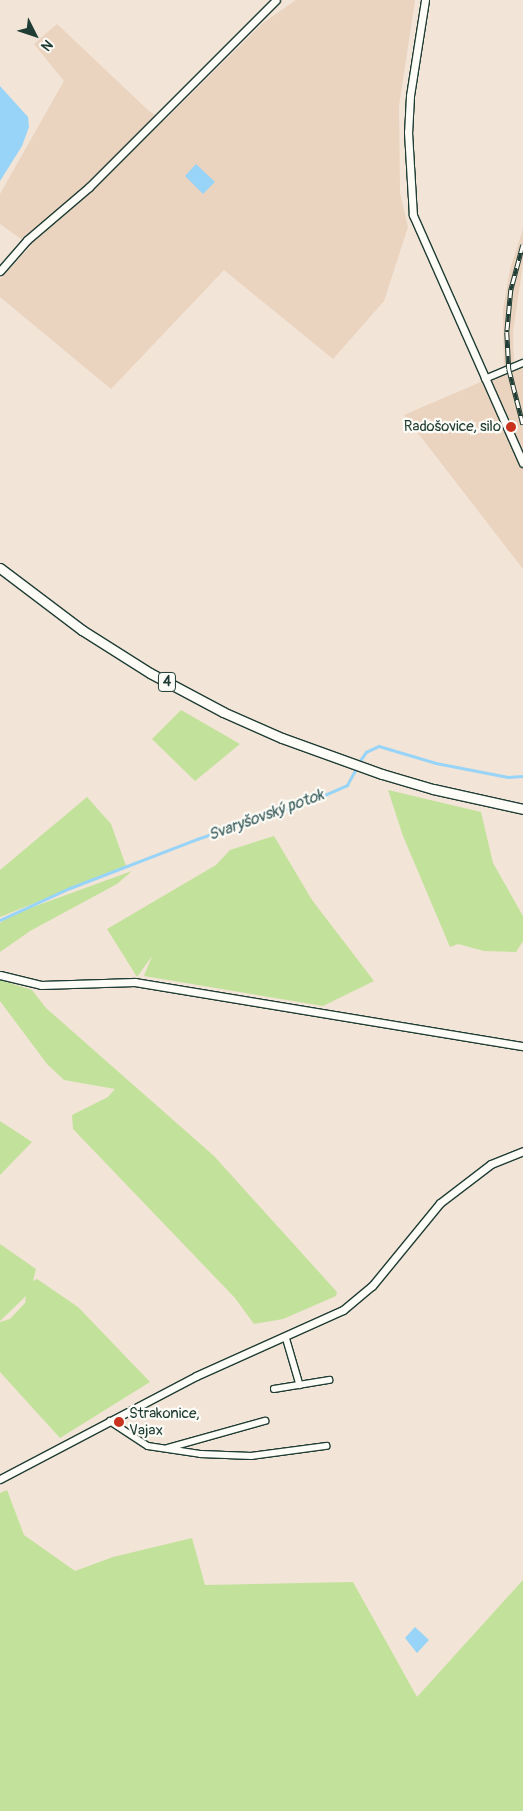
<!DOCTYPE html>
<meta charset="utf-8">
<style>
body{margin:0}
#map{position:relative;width:523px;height:1811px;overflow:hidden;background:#f2e4d6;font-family:Pangolin,sans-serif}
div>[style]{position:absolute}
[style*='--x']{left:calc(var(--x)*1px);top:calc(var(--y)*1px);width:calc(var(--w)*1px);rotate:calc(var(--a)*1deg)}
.built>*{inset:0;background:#ead3bf}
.green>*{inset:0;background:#c2e29b}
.water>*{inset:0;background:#97d4f8}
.stream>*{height:2.5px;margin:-1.25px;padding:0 1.25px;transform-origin:1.25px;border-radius:1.25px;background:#97d4f8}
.roads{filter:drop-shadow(1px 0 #1f3d34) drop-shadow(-1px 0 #1f3d34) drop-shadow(0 1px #1f3d34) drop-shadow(0 -1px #1f3d34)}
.minor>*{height:5.5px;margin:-2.75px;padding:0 2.75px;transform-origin:2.75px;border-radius:2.75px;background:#fdfcf7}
.tertiary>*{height:7px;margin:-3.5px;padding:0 3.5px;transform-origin:3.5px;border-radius:3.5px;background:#fdfcf7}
.primary>*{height:9px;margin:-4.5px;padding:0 4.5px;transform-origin:4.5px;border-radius:4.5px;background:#fdfcf7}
.rail>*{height:4.5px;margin-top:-2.25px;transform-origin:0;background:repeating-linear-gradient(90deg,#fdfcf7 0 8px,#1f3d34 0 16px);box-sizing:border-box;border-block:1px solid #1f3d34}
.dots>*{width:14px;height:14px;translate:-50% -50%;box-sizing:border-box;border:2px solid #fdfcf7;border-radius:50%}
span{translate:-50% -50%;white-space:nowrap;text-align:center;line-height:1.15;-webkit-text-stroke:4.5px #fdfcf7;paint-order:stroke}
.shield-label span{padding:1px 4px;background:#fdfcf7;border:1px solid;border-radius:4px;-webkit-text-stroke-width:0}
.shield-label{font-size:14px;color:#1f3d34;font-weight:700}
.poi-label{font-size:15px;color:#1f3d34}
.right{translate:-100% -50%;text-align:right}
.left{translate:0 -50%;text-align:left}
.water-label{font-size:16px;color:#375b5b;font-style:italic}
.north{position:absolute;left:10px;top:10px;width:50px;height:50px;-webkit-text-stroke:4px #fdfcf7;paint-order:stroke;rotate:131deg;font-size:14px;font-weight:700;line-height:20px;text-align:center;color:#1f3d34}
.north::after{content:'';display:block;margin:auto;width:18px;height:22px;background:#1f3d34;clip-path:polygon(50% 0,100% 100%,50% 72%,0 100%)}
</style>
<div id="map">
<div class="built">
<i style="clip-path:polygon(296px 0,415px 0,399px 106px,400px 193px,408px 227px,384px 301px,333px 359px,224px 270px,111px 389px,0 297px,0 279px,31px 246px,0 224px,0 194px,64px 81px,34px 44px,57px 24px,149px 111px,164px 121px,263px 23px)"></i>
<i style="clip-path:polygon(523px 229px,523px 264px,513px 332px,514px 367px,523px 364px,523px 569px,404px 415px,504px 372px,503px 310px,510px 269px)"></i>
</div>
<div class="green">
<i style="clip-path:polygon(181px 710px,240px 744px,195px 781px,152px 739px)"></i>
<i style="clip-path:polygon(388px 790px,481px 812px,493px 863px,523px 916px,523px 941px,516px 952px,484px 951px,458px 944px,450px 947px,403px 836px)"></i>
<i style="clip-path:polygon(87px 797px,111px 824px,126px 866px,0 917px,0 870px)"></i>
<i style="clip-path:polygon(274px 836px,312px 900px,374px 981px,323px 1006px,144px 976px,152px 956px,137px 977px,107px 929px,216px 865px,230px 850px)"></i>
<i style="clip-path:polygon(132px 871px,117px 884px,30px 931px,0 952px,0 923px,11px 915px)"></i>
<i style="clip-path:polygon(0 980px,32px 990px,46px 1008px,214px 1156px,337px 1292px,336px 1296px,283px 1319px,254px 1324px,235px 1298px,73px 1129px,72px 1115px,108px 1097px,115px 1089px,64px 1080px,47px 1064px,0 1001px)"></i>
<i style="clip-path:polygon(0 1121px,32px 1142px,0 1175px)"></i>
<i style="clip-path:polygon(0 1244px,36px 1269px,33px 1281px,37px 1279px,78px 1307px,150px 1382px,60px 1438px,0 1372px,0 1322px,10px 1319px,25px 1303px,26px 1296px,0 1321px)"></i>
<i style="clip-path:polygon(7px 1490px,24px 1535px,75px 1571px,113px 1557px,192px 1538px,205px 1585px,353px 1582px,417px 1697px,523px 1580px,523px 1811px,0 1811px,0 1493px)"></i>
</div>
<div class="water">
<i style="clip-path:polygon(0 86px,28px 117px,29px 127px,22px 146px,0 181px)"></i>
<i style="clip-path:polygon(196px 164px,215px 182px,203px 194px,185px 176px)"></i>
<i style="clip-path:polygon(415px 1627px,429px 1640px,417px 1653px,405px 1638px)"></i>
</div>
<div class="stream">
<i style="--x:359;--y:762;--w:12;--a:-55"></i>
<i style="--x:366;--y:752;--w:14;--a:-25"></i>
<i style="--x:379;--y:746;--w:59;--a:16.6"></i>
<i style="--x:436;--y:763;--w:73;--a:11"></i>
<i style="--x:508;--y:777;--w:15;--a:-4"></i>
<i style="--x:0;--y:920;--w:77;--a:-24.6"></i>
<i style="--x:70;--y:888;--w:136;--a:-21.1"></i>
<i style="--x:197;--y:839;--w:128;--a:-18.7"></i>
<i style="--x:318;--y:798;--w:32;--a:-24"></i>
<i style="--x:347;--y:785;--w:21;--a:-61"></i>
</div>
<div class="roads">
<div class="minor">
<i style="--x:485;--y:379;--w:41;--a:-22.8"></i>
<i style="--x:286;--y:1337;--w:50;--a:73.7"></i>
<i style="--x:274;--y:1389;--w:56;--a:-9.3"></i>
<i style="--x:110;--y:1421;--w:45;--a:33.3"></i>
<i style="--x:148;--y:1446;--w:54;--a:8.6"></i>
<i style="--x:201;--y:1454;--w:50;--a:2.3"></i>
<i style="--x:251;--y:1456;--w:76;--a:-7.6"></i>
<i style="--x:168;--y:1448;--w:101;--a:-15.6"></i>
</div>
<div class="tertiary">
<i style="--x:425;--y:0;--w:97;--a:98.9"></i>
<i style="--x:410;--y:96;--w:36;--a:93"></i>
<i style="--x:408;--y:132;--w:83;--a:86.6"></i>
<i style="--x:413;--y:215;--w:271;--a:66.1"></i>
<i style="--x:0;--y:271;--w:41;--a:-48.9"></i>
<i style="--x:27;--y:240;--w:82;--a:-40.5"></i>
<i style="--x:89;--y:187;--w:264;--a:-45"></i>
<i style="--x:0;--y:975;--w:42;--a:13.7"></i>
<i style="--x:41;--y:985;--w:94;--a:-1.8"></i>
<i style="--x:135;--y:982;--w:393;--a:9.4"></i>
<i style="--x:0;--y:1479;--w:221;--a:-27.7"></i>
<i style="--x:196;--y:1376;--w:161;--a:-24.2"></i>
<i style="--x:343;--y:1310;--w:38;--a:-40"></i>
<i style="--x:372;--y:1286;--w:107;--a:-50.7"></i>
<i style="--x:440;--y:1203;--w:64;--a:-37.4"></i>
<i style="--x:491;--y:1164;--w:35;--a:-22"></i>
</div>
<div class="primary">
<i style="--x:0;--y:568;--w:103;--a:37.1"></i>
<i style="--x:82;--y:630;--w:80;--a:32.3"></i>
<i style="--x:150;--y:673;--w:83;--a:28.1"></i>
<i style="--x:223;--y:712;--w:64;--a:23.8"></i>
<i style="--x:282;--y:738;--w:106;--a:19.8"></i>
<i style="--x:382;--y:774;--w:53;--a:16.4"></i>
<i style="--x:433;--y:789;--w:92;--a:12.5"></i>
</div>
</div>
<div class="rail">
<i style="--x:523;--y:245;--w:47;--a:104.9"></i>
<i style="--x:511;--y:290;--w:42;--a:95.4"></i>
<i style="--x:507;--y:332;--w:37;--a:87"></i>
<i style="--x:509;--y:369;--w:57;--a:75.7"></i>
</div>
<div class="dots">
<i style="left:511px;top:427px;background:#c8321e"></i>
<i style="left:119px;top:1422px;background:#c8321e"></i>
</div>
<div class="shield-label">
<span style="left:167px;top:682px">4</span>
</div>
<div class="poi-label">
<span class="right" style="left:501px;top:427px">Radošovice, silo</span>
<span class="left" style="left:129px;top:1422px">Strakonice,<br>Vajax</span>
</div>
<div class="water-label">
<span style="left:266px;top:815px;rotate:-20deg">Svaryšovský potok</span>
</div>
<div class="north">N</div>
</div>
